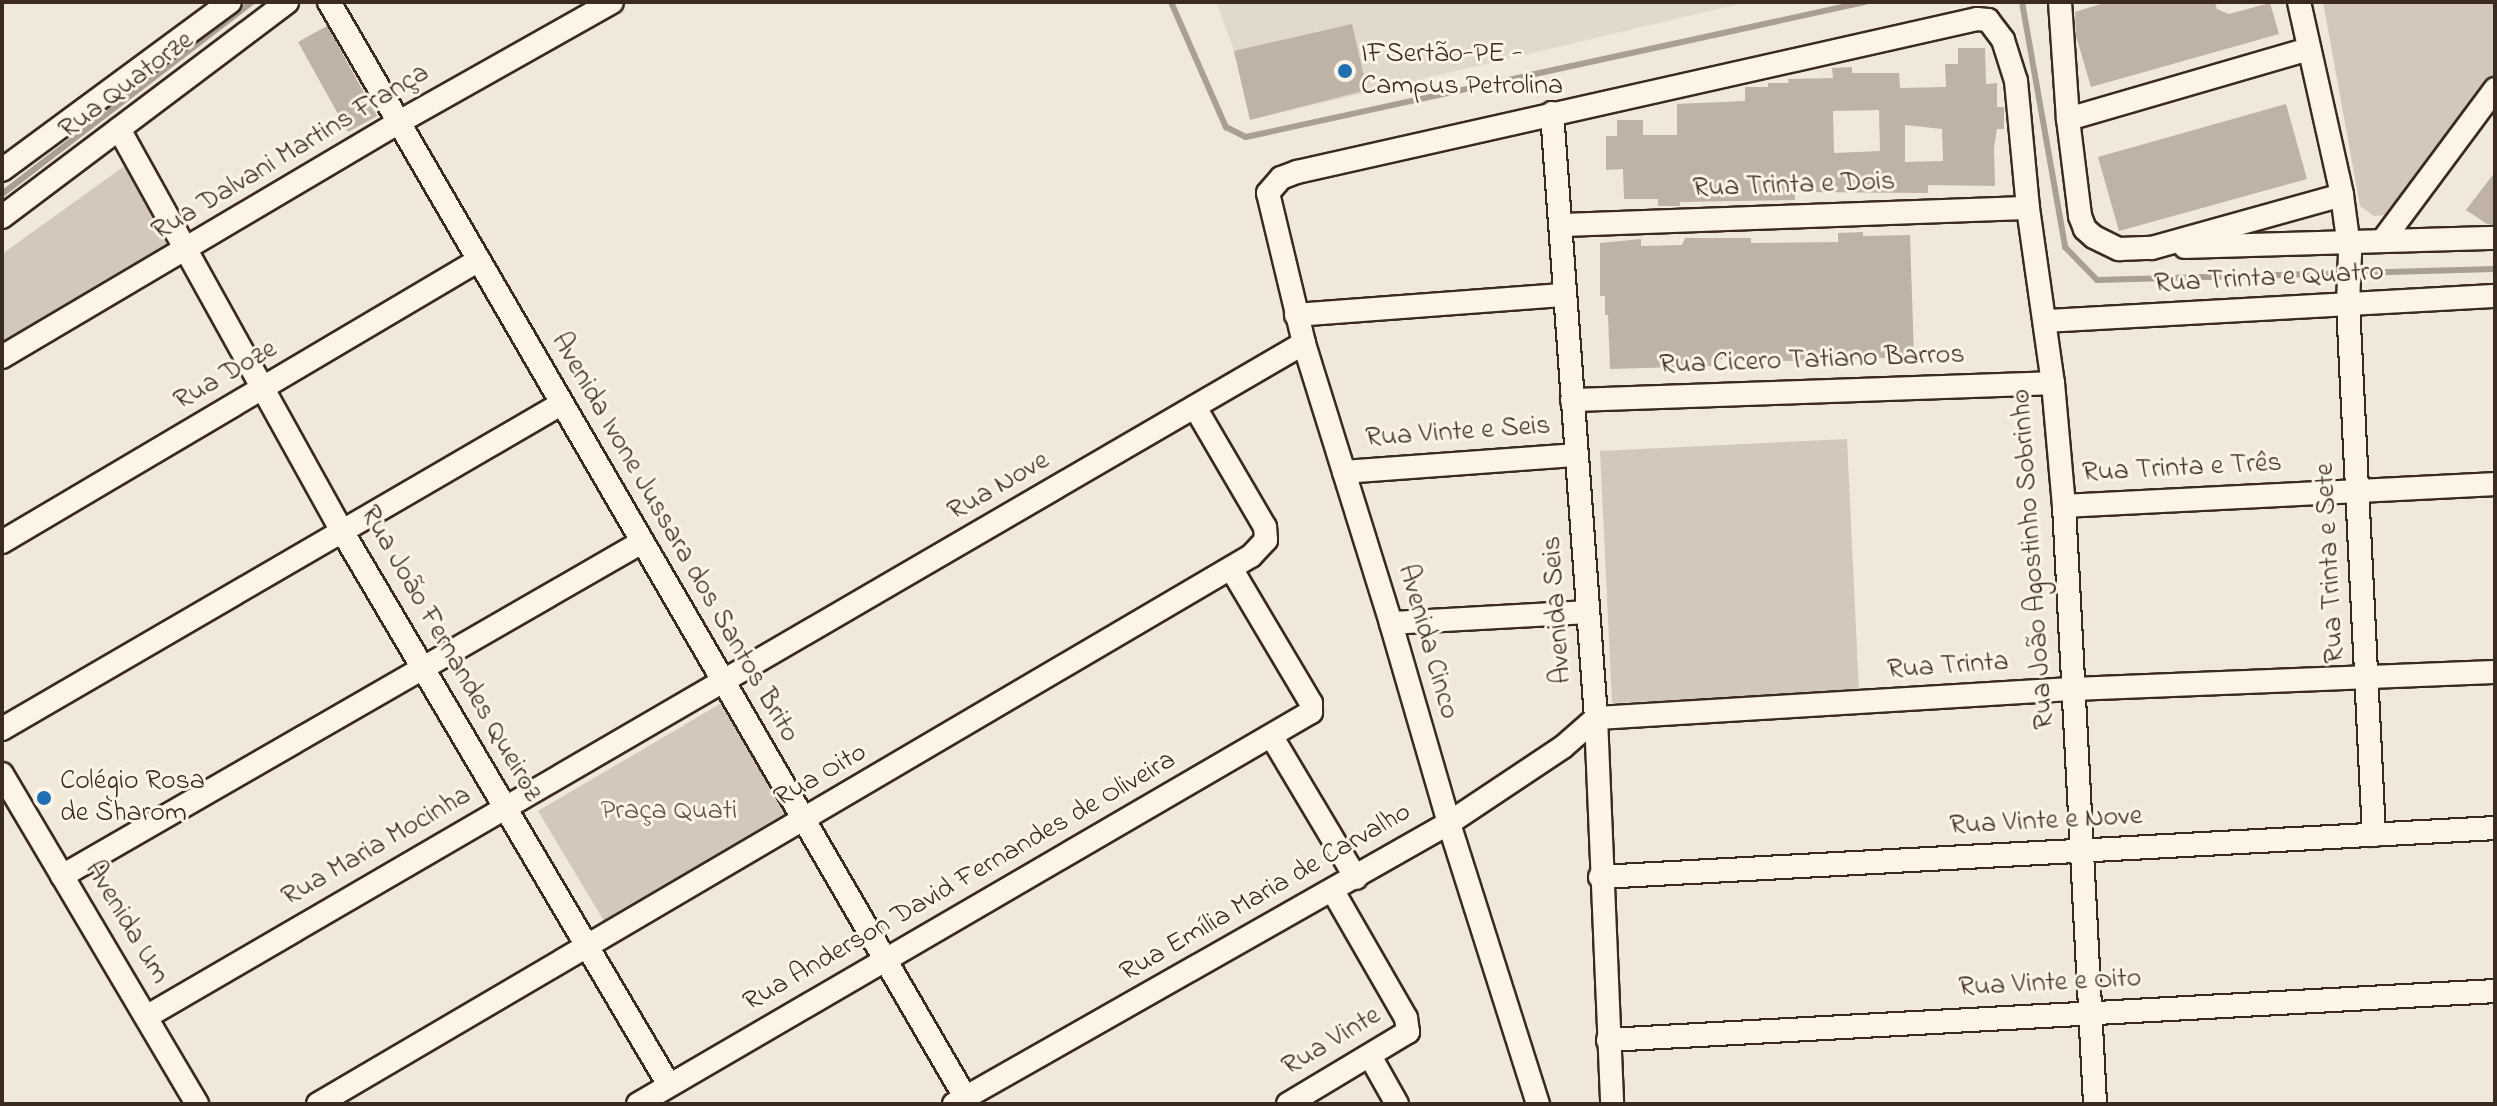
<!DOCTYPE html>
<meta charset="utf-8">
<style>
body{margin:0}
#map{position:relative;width:2497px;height:1106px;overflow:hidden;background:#f0e9d9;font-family:"Indie Flower",sans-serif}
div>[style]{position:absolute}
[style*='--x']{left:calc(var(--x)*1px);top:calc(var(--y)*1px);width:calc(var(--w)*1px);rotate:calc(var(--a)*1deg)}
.built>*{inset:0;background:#e1d9c9}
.green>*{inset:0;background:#d2c9ba}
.stream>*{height:6px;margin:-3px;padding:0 3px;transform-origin:3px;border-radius:3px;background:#aaa091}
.building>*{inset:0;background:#beb3a4}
.roads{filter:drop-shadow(2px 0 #3b2a1e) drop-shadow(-2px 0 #3b2a1e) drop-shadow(0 2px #3b2a1e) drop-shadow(0 -2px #3b2a1e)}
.minor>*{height:22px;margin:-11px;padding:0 11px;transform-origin:11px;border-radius:11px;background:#fcf5e5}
.dots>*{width:22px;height:22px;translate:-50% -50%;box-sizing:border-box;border:4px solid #fcf5e5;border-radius:50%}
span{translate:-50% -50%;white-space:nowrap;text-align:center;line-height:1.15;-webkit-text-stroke:6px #fcf5e5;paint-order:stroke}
.poi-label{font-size:28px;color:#3b2a1e}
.left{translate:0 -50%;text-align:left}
.street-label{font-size:28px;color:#3b2a1e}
.park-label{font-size:28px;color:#615245}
.frame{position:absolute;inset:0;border:4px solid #3b2a1e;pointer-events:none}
</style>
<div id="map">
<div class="built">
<i style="clip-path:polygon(1216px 2px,1747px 2px,1250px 120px,1234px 51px)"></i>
</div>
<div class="green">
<i style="clip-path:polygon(2323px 2px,2495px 2px,2495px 75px,2395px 214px,2374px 216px,2360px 206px)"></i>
<i style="clip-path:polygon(126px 165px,173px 251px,2px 342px,2px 254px)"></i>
<i style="clip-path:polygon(1847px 439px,1859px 692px,1612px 703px,1600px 451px)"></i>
<i style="clip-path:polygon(730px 698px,799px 814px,607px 926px,538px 811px)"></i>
</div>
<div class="stream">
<i style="--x:1171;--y:2;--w:137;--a:66.3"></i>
<i style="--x:1226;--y:127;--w:22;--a:27"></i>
<i style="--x:1246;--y:137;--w:634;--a:-12.3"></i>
<i style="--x:2022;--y:2;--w:249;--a:80"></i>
<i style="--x:2065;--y:247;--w:46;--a:45.9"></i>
<i style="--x:2097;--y:280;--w:246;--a:-1.6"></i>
<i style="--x:2;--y:194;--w:315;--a:-37.5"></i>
<i style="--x:2354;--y:273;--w:141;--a:-1.6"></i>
</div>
<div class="building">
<i style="clip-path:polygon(2107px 2px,2215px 2px,2217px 9px,2229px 14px,2270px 3px,2279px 34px,2091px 87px,2076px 36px,2075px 12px)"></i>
<i style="clip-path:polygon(1352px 24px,1367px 90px,1250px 120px,1234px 51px)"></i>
<i style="clip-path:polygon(327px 26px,377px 116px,348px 132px,298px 42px)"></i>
<i style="clip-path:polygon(evenodd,1958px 48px,1985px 48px,1986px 84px,1997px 83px,1997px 107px,2004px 107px,2004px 129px,1997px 129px,1994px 148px,1995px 186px,1928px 185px,1928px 193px,1795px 192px,1795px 200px,1680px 202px,1680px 206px,1658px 206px,1658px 199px,1624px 199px,1623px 169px,1606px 170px,1606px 136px,1617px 136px,1617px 120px,1643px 120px,1643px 135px,1677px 135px,1677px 104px,1745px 101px,1745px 87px,1768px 87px,1768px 83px,1789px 83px,1788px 79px,1833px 78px,1832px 68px,1852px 67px,1852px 73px,1899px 73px,1900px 88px,1946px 87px,1945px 64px,1958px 64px,1958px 48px,1879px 110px,1880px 151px,1834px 153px,1833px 111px,1879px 110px,1958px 48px,1905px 125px,1942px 129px,1943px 161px,1905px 162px,1905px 125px)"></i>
<i style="clip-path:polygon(2286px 104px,2307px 179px,2119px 231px,2098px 157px)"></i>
<i style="clip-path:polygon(2495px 172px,2495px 224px,2487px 224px,2466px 210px)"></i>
<i style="clip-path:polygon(1863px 232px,1863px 236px,1910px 235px,1914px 357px,1784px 361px,1712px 359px,1712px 366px,1610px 369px,1608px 315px,1605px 315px,1605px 296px,1600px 296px,1600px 243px,1641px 239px,1641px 246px,1682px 245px,1685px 238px,1751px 238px,1751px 243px,1838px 242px,1838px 233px)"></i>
</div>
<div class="roads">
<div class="minor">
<i style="--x:329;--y:2;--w:1274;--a:59.85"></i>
<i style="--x:2060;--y:2;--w:117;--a:86.1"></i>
<i style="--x:2068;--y:119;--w:98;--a:82.9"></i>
<i style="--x:2080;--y:216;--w:14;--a:69"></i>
<i style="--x:2085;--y:229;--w:12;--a:42"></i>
<i style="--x:2094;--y:237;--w:28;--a:26"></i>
<i style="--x:2119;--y:249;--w:33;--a:-2"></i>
<i style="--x:2152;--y:248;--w:197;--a:-15.6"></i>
<i style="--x:2299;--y:2;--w:198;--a:77.4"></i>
<i style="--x:2342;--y:195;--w:60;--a:82.3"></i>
<i style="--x:2350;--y:254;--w:50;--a:92.3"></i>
<i style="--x:2348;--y:304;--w:532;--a:87.2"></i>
<i style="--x:1552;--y:113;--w:607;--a:85.84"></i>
<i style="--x:1596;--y:718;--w:386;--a:87.6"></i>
<i style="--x:2068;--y:119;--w:251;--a:-16.2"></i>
<i style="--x:119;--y:129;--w:460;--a:61"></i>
<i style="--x:342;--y:531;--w:643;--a:59.45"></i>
<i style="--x:2;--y:170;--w:283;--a:-36.4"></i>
<i style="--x:2;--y:217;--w:357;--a:-37"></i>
<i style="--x:1561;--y:225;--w:467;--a:-2.1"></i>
<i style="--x:2383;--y:240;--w:188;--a:-53.4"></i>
<i style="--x:2185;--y:247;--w:310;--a:-1.7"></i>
<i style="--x:1296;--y:315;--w:269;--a:-4.3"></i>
<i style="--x:2046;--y:321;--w:450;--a:-3.2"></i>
<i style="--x:2;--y:357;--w:464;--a:-30.6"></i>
<i style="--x:401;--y:121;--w:242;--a:-29.4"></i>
<i style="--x:1572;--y:400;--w:481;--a:-2"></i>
<i style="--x:1344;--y:472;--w:233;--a:-4.2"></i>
<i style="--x:2064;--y:506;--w:432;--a:-2.9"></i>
<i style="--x:2;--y:542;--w:554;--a:-30.59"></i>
<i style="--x:1391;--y:623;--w:196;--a:-3.2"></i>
<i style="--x:2;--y:729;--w:647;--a:-30.17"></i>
<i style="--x:1272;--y:737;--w:164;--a:59.2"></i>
<i style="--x:2;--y:774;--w:383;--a:59.4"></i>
<i style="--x:62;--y:876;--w:669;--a:-29.94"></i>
<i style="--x:1600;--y:877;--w:896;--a:-3.13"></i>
<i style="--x:146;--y:1017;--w:1340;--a:-30.2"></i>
<i style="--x:1608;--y:1040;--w:888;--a:-3.16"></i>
<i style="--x:1370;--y:1056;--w:55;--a:60.6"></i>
<i style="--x:318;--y:1104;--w:1082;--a:-30.43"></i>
<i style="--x:1251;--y:556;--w:22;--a:-47"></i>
<i style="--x:1266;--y:540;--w:13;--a:-94"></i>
<i style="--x:1265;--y:527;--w:139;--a:-120.3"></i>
<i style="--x:638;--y:1104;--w:779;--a:-30.22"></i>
<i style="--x:1311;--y:712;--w:9;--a:-90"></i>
<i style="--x:1311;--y:703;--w:155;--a:-120.7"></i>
<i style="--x:954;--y:1104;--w:569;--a:-29.58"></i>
<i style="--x:1449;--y:823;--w:137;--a:-33.7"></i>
<i style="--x:1563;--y:747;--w:44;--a:-41.3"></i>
<i style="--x:1596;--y:718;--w:477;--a:-3.5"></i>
<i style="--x:2072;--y:689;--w:423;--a:-2.3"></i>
<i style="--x:1288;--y:1104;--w:140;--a:-31"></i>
<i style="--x:1408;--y:1032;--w:14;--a:-98"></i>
<i style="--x:1406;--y:1018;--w:146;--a:-119.9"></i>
<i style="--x:1538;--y:1104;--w:295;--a:-107.6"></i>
<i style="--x:1449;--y:823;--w:208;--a:-106.2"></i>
<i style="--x:1391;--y:623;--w:293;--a:-107.3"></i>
<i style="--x:1304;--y:343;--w:154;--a:-103.5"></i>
<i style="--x:1268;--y:193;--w:20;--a:-49"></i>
<i style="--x:1281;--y:178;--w:17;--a:-21"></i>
<i style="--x:1297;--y:172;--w:697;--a:-12.68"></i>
<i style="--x:1977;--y:19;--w:11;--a:5"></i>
<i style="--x:1988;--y:20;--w:25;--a:53"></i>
<i style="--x:2003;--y:40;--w:43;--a:72.4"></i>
<i style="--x:2016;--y:81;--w:128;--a:84.6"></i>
<i style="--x:2028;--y:208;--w:177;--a:81.9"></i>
<i style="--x:2053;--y:383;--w:123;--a:84.9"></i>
<i style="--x:2064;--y:506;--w:599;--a:87.03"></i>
</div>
</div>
<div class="dots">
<i style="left:1345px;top:71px;background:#1f6fb2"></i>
<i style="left:44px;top:798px;background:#1f6fb2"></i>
</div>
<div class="poi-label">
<span class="left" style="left:1361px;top:71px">IFSertão-PE -<br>Campus Petrolina</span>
<span class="left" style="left:60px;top:798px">Colégio Rosa<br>de Sharom</span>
</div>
<div class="street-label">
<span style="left:127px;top:86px;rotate:-37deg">Rua Quatorze</span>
<span style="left:291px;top:153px;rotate:-31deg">Rua Dalvani Martins França</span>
<span style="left:1794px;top:186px;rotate:-2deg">Rua Trinta e Dois</span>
<span style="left:2269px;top:279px;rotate:-3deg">Rua Trinta e Quatro</span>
<span style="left:1812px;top:361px;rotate:-2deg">Rua Cicero Tatiano Barros</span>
<span style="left:226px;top:376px;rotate:-30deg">Rua Doze</span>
<span style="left:1458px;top:433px;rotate:-4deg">Rua Vinte e Seis</span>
<span style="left:2182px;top:469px;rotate:-3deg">Rua Trinta e Três</span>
<span style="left:999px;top:487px;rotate:-30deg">Rua Nove</span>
<span style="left:674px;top:538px;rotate:60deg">Avenida Ivone Jussara dos Santos Brito</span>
<span style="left:2034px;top:559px;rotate:-94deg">Rua João Agostinho Sobrinho</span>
<span style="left:2331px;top:563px;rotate:-93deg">Rua Trinta e Sete</span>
<span style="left:1558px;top:610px;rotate:-94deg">Avenida Seis</span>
<span style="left:1427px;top:642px;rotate:74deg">Avenida Cinco</span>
<span style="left:450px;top:654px;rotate:60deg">Rua João Fernandes Queiroz</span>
<span style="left:1948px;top:667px;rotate:-4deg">Rua Trinta</span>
<span style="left:821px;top:776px;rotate:-30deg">Rua Oito</span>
<span style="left:2046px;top:822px;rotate:-3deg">Rua Vinte e Nove</span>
<span style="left:377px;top:847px;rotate:-30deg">Rua Maria Mocinha</span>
<span style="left:960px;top:882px;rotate:-30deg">Rua Anderson David Fernandes de Oliveira</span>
<span style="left:1266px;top:893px;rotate:-30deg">Rua Emília Maria de Carvalho</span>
<span style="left:126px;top:923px;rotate:59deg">Avenida Um</span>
<span style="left:2050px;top:984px;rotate:-3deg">Rua Vinte e Oito</span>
<span style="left:1332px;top:1042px;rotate:-31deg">Rua Vinte</span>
</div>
<div class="park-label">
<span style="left:669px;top:812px">Praça Quati</span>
</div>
<div class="frame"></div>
</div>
